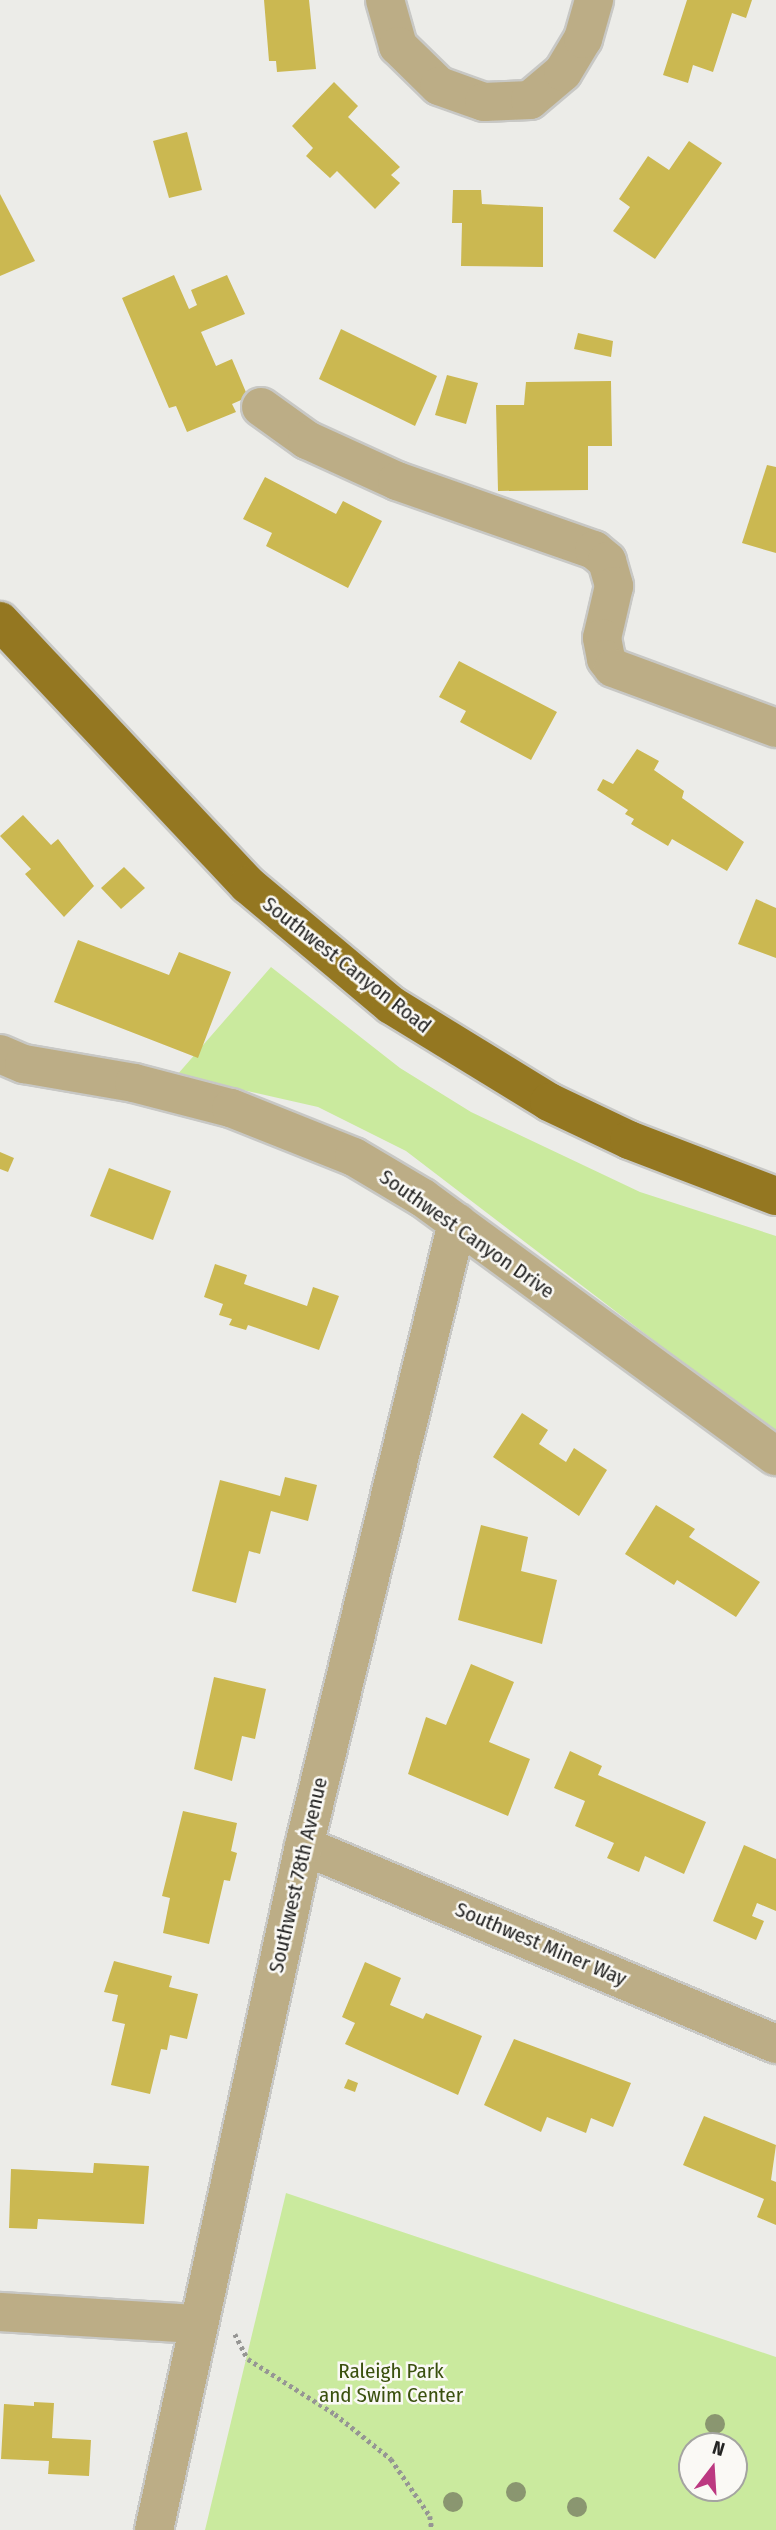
<!DOCTYPE html>
<style>
body{margin:0}
#map{position:relative;width:776px;height:2530px;overflow:hidden;background:#ecece8;font-family:"Fira Sans Condensed",sans-serif}
div>[style]{position:absolute}
[style*='--x']{left:calc(var(--x)*1px);top:calc(var(--y)*1px);width:calc(var(--w)*1px);rotate:calc(var(--a)*1deg)}
.green>*{inset:0;background:#caea9e}
.building>*{inset:0;background:#cbb851}
.path>*{height:4.5px;margin-top:-2.25px;transform-origin:0;background:repeating-linear-gradient(90deg,#969694 0 3.5px,transparent 0 7px)}
.roads{filter:drop-shadow(2px 0 #c8c8c5) drop-shadow(-2px 0 #c8c8c5) drop-shadow(0 2px #c8c8c5) drop-shadow(0 -2px #c8c8c5)}
.minor>*{height:38px;margin:-19px;padding:0 19px;transform-origin:19px;border-radius:19px;background:#bcad86}
.major>*{height:38px;margin:-19px;padding:0 19px;transform-origin:19px;border-radius:19px;background:#947721}
.trees>*{width:20px;height:20px;margin:-10px;border-radius:50%;background:#8a9670}
span{translate:-50% -50%;white-space:nowrap;text-align:center;line-height:1.15;-webkit-text-stroke:5px #faf9f5;paint-order:stroke}
.street-label{font-size:21px;color:#242423}
.park-label{font-size:21px;color:#3a500e}
.north{position:absolute;left:678px;top:2432px;width:70px;height:70px;box-sizing:border-box;background:#faf9f5;border:2px solid #a4a4a1;border-radius:50%;rotate:17deg;font-size:19px;font-weight:700;line-height:28px;text-align:center;color:#242423}
.north::after{content:'';display:block;margin:auto;width:24px;height:32px;background:#bc3981;clip-path:polygon(50% 0,100% 100%,50% 72%,0 100%)}
</style>
<div id="map">
<div class="green">
<i style="clip-path:polygon(271px 967px,400px 1068px,471px 1112px,640px 1192px,776px 1236px,776px 1434px,406px 1151px,318px 1107px,177px 1075px)"></i>
<i style="clip-path:polygon(evenodd,286px 2193px,776px 2357px,776px 2530px,205px 2530px,286px 2193px,734px 2446px,734px 2488px,692px 2488px,692px 2446px,734px 2446px)"></i>
</div>
<div class="building">
<i style="clip-path:polygon(264px 0,309px 0,316px 69px,277px 72px,276px 61px,269px 61px)"></i>
<i style="clip-path:polygon(687px 0,752px 0,746px 18px,732px 13px,713px 72px,693px 65px,688px 83px,663px 75px)"></i>
<i style="clip-path:polygon(334px 82px,358px 106px,348px 117px,400px 167px,391px 175px,400px 183px,375px 209px,337px 171px,330px 178px,306px 156px,313px 148px,292px 126px)"></i>
<i style="clip-path:polygon(187px 132px,202px 190px,169px 198px,153px 141px)"></i>
<i style="clip-path:polygon(689px 141px,722px 163px,655px 259px,613px 231px,630px 207px,619px 199px,648px 156px,669px 170px)"></i>
<i style="clip-path:polygon(453px 190px,481px 190px,482px 204px,543px 207px,543px 267px,461px 266px,462px 223px,452px 223px)"></i>
<i style="clip-path:polygon(0 194px,35px 261px,0 276px)"></i>
<i style="clip-path:polygon(174px 275px,189px 309px,197px 305px,191px 290px,227px 275px,245px 314px,201px 332px,216px 366px,232px 359px,248px 397px,232px 404px,236px 412px,187px 432px,176px 406px,169px 408px,122px 298px)"></i>
<i style="clip-path:polygon(341px 329px,437px 376px,415px 426px,319px 379px)"></i>
<i style="clip-path:polygon(578px 333px,613px 341px,611px 357px,574px 349px)"></i>
<i style="clip-path:polygon(447px 375px,478px 383px,466px 424px,435px 415px)"></i>
<i style="clip-path:polygon(611px 381px,612px 446px,588px 446px,588px 490px,498px 491px,496px 405px,524px 405px,526px 382px)"></i>
<i style="clip-path:polygon(767px 465px,776px 467px,776px 553px,742px 543px)"></i>
<i style="clip-path:polygon(265px 477px,336px 514px,343px 501px,382px 521px,348px 588px,266px 546px,272px 533px,243px 519px)"></i>
<i style="clip-path:polygon(459px 661px,557px 712px,531px 760px,460px 722px,466px 711px,439px 697px)"></i>
<i style="clip-path:polygon(637px 749px,659px 761px,654px 770px,684px 791px,682px 798px,744px 842px,727px 871px,672px 839px,668px 846px,631px 824px,634px 819px,625px 814px,628px 810px,597px 790px,603px 779px,613px 784px)"></i>
<i style="clip-path:polygon(23px 815px,51px 845px,58px 839px,94px 886px,64px 917px,25px 874px,31px 869px,0 836px)"></i>
<i style="clip-path:polygon(124px 867px,145px 888px,121px 909px,101px 888px)"></i>
<i style="clip-path:polygon(756px 899px,776px 908px,776px 958px,738px 944px)"></i>
<i style="clip-path:polygon(78px 940px,169px 975px,179px 952px,231px 972px,198px 1058px,54px 1002px)"></i>
<i style="clip-path:polygon(0 1152px,14px 1158px,8px 1172px,0 1169px)"></i>
<i style="clip-path:polygon(109px 1168px,171px 1191px,153px 1240px,90px 1216px)"></i>
<i style="clip-path:polygon(215px 1264px,247px 1275px,244px 1284px,307px 1306px,313px 1287px,339px 1296px,319px 1350px,248px 1325px,246px 1330px,229px 1325px,232px 1319px,219px 1315px,223px 1304px,204px 1297px)"></i>
<i style="clip-path:polygon(522px 1413px,548px 1430px,539px 1444px,566px 1462px,574px 1448px,607px 1470px,579px 1516px,493px 1457px)"></i>
<i style="clip-path:polygon(285px 1477px,317px 1485px,308px 1521px,271px 1511px,260px 1554px,249px 1551px,236px 1603px,192px 1591px,220px 1480px,280px 1496px)"></i>
<i style="clip-path:polygon(656px 1505px,695px 1529px,689px 1537px,760px 1582px,736px 1617px,677px 1580px,674px 1585px,625px 1554px)"></i>
<i style="clip-path:polygon(481px 1525px,528px 1537px,521px 1571px,557px 1580px,542px 1644px,458px 1620px)"></i>
<i style="clip-path:polygon(471px 1664px,514px 1682px,489px 1742px,530px 1759px,508px 1816px,408px 1774px,426px 1717px,446px 1725px)"></i>
<i style="clip-path:polygon(214px 1677px,266px 1689px,255px 1739px,242px 1736px,232px 1781px,194px 1769px)"></i>
<i style="clip-path:polygon(570px 1751px,602px 1766px,598px 1775px,706px 1822px,684px 1874px,645px 1856px,639px 1872px,607px 1858px,614px 1843px,575px 1826px,585px 1801px,554px 1788px)"></i>
<i style="clip-path:polygon(183px 1811px,237px 1823px,231px 1851px,237px 1853px,230px 1881px,224px 1880px,209px 1944px,163px 1933px,170px 1898px,162px 1896px)"></i>
<i style="clip-path:polygon(744px 1845px,776px 1859px,776px 1911px,757px 1903px,752px 1916px,764px 1921px,756px 1940px,713px 1921px)"></i>
<i style="clip-path:polygon(114px 1961px,172px 1976px,169px 1987px,198px 1994px,187px 2039px,170px 2035px,167px 2050px,161px 2049px,150px 2094px,111px 2085px,125px 2024px,112px 2021px,118px 1995px,104px 1992px)"></i>
<i style="clip-path:polygon(365px 1962px,401px 1978px,390px 2005px,423px 2019px,426px 2013px,482px 2036px,458px 2095px,345px 2044px,355px 2023px,342px 2017px)"></i>
<i style="clip-path:polygon(514px 2039px,631px 2083px,613px 2127px,591px 2118px,586px 2133px,547px 2117px,541px 2132px,484px 2105px)"></i>
<i style="clip-path:polygon(348px 2079px,358px 2083px,355px 2092px,344px 2088px)"></i>
<i style="clip-path:polygon(704px 2116px,776px 2145px,771px 2180px,776px 2182px,776px 2225px,757px 2217px,764px 2199px,683px 2165px)"></i>
<i style="clip-path:polygon(94px 2163px,149px 2166px,144px 2224px,38px 2219px,37px 2229px,9px 2228px,11px 2169px,93px 2173px)"></i>
<i style="clip-path:polygon(34px 2402px,54px 2403px,52px 2438px,91px 2440px,89px 2476px,48px 2474px,49px 2461px,1px 2459px,4px 2404px,34px 2406px)"></i>
</div>
<div class="path">
<i style="--x:235;--y:2334;--w:28;--a:63"></i>
<i style="--x:248;--y:2359;--w:103;--a:32.3"></i>
<i style="--x:335;--y:2414;--w:72;--a:38.8"></i>
<i style="--x:391;--y:2459;--w:69;--a:55.6"></i>
<i style="--x:430;--y:2516;--w:14;--a:82"></i>
</div>
<div class="roads">
<div class="minor">
<i style="--x:385;--y:0;--w:48;--a:74.2"></i>
<i style="--x:398;--y:46;--w:57;--a:44.3"></i>
<i style="--x:439;--y:86;--w:48;--a:19.6"></i>
<i style="--x:484;--y:102;--w:46;--a:-2.5"></i>
<i style="--x:530;--y:100;--w:43;--a:-40.3"></i>
<i style="--x:563;--y:72;--w:39;--a:-59"></i>
<i style="--x:583;--y:39;--w:41;--a:-74.2"></i>
<i style="--x:261;--y:407;--w:57;--a:35.7"></i>
<i style="--x:307;--y:440;--w:99;--a:24.5"></i>
<i style="--x:397;--y:481;--w:209;--a:19.3"></i>
<i style="--x:594;--y:550;--w:17;--a:40"></i>
<i style="--x:607;--y:561;--w:26;--a:74"></i>
<i style="--x:614;--y:586;--w:53;--a:103"></i>
<i style="--x:602;--y:638;--w:21;--a:79"></i>
<i style="--x:606;--y:659;--w:11;--a:52"></i>
<i style="--x:613;--y:668;--w:174;--a:20.2"></i>
<i style="--x:0;--y:1054;--w:26;--a:23"></i>
<i style="--x:24;--y:1064;--w:112;--a:9.8"></i>
<i style="--x:134;--y:1083;--w:100;--a:14.5"></i>
<i style="--x:231;--y:1108;--w:132;--a:21.7"></i>
<i style="--x:354;--y:1157;--w:80;--a:30.7"></i>
<i style="--x:423;--y:1198;--w:437;--a:36.2"></i>
<i style="--x:304;--y:1846;--w:512;--a:22.76"></i>
<i style="--x:0;--y:2312;--w:197;--a:3.5"></i>
<i style="--x:154;--y:2530;--w:700;--a:-77.63"></i>
<i style="--x:304;--y:1846;--w:642;--a:-76.2"></i>
</div>
<div class="major">
<i style="--x:0;--y:621;--w:362;--a:46.8"></i>
<i style="--x:248;--y:885;--w:187;--a:40"></i>
<i style="--x:391;--y:1005;--w:185;--a:31.5"></i>
<i style="--x:549;--y:1102;--w:89;--a:25.4"></i>
<i style="--x:629;--y:1140;--w:157;--a:20.9"></i>
</div>
</div>
<div class="trees">
<i style="left:715px;top:2424px"></i>
<i style="left:516px;top:2492px"></i>
<i style="left:453px;top:2502px"></i>
<i style="left:577px;top:2507px"></i>
</div>
<div class="street-label">
<span style="left:347px;top:965px;rotate:38deg">Southwest Canyon Road</span>
<span style="left:467px;top:1234px;rotate:35deg">Southwest Canyon Drive</span>
<span style="left:298px;top:1875px;rotate:-77deg">Southwest 78th Avenue</span>
<span style="left:541px;top:1944px;rotate:23deg">Southwest Miner Way</span>
</div>
<div class="park-label">
<span style="left:391px;top:2383px">Raleigh Park<br>and Swim Center</span>
</div>
<div class="north">N</div>
</div>
